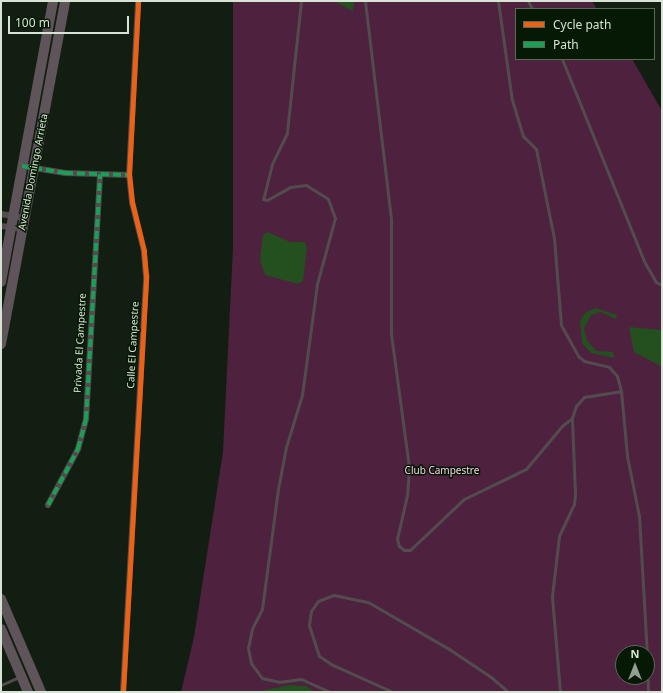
<!DOCTYPE html>
<style>
body{margin:0}
#map{position:relative;width:663px;height:693px;overflow:hidden;background:#131e12;font-family:"Noto Sans",sans-serif}
div>[style]{position:absolute}
[style*='--x']{left:calc(var(--x)*1px);top:calc(var(--y)*1px);width:calc(var(--w)*1px);rotate:calc(var(--a)*1deg)}
.green>*{inset:0;background:#4e213e}
.water>*{inset:0;background:#244f1f}
.lane>*{height:3px;margin:-1.5px;padding:0 1.5px;transform-origin:1.5px;border-radius:1.5px;background:#524c4f}
.street>*{height:6px;margin:-3px;padding:0 3px;transform-origin:3px;border-radius:3px;background:#524c4f}
.primary>*{height:10px;margin:-5px;padding:0 5px;transform-origin:5px;border-radius:5px;background:#5e5459}
.quiet>*{height:4px;margin-top:-2px;transform-origin:0;background:repeating-linear-gradient(90deg,#1a9f57 0 8px,transparent 0 12px)}
.cycleway>*{height:5px;margin:-2.5px;padding:0 2.5px;transform-origin:2.5px;border-radius:2.5px;background:#ea6118}
span{translate:-50% -50%;white-space:nowrap;text-align:center;line-height:1.15;-webkit-text-stroke:3px #061905;paint-order:stroke}
.street-label{font-size:10px;color:#d6e3d5}
.park-label{font-size:10px;color:#f5d0e5}
.frame{position:absolute;inset:0;border:2px solid #d6e3d5;pointer-events:none}
.legend{position:absolute;left:515px;top:8px;width:140px;height:52px;box-sizing:border-box;background:#061905;border:1px solid #596a58;margin:0;padding:5px 7px;list-style:none;font-size:12px;color:#d6e3d5}
.legend li{display:flex;align-items:center;gap:8px;height:20px}
.legend b{width:20px;border:1px solid #596a58}
.north{position:absolute;left:615px;top:645px;width:40px;height:40px;box-sizing:border-box;background:#061905;border:1px solid #596a58;border-radius:50%;rotate:0deg;font-size:11px;font-weight:700;line-height:16px;text-align:center;color:#d6e3d5}
.north::after{content:'';display:block;margin:auto;width:14px;height:18px;background:#929e91;clip-path:polygon(50% 0,100% 100%,50% 72%,0 100%)}
.scale{position:absolute;left:8px;top:16px;width:121px;height:18px;box-sizing:border-box;border:2px solid #d6e3d5;border-top:0;padding-left:5px;font-size:12px;line-height:14px;white-space:nowrap;color:#d6e3d5;-webkit-text-stroke:3px #061905;paint-order:stroke}
</style>
<div id="map">
<div class="green">
<i style="clip-path:polygon(evenodd,233px 1px,592px 1px,597px 9px,516px 9px,516px 59px,632px 59px,635px 64px,662px 111px,662px 692px,181px 692px,194px 637px,223px 452px,233px 248px,233px 1px,623px 653px,647px 653px,647px 677px,623px 677px,623px 653px)"></i>
</div>
<div class="water">
<i style="clip-path:polygon(333px 1px,354px 1px,353px 11px)"></i>
<i style="clip-path:polygon(268px 232px,290px 242px,305px 242px,307px 248px,303px 281px,298px 284px,265px 275px,260px 260px,263px 235px)"></i>
<i style="clip-path:polygon(595px 308px,617px 315px,616px 319px,600px 312px,591px 315px,584px 328px,587px 340px,596px 351px,613px 352px,614px 358px,591px 353px,582px 343px,580px 321px,585px 313px)"></i>
<i style="clip-path:polygon(629px 327px,662px 330px,662px 367px,634px 352px)"></i>
<i style="clip-path:polygon(290px 685px,306px 686px,315px 692px,260px 691px)"></i>
</div>
<div class="lane">
<i style="--x:301;--y:1;--w:133;--a:96.1"></i>
<i style="--x:287;--y:133;--w:34;--a:116"></i>
<i style="--x:272;--y:164;--w:36;--a:104"></i>
<i style="--x:263;--y:199;--w:4;--a:14"></i>
<i style="--x:267;--y:200;--w:26;--a:-29"></i>
<i style="--x:290;--y:187;--w:16;--a:-7"></i>
<i style="--x:306;--y:185;--w:26;--a:32"></i>
<i style="--x:328;--y:199;--w:20;--a:70"></i>
<i style="--x:335;--y:218;--w:68;--a:105.3"></i>
<i style="--x:317;--y:284;--w:112;--a:97.7"></i>
<i style="--x:302;--y:395;--w:54;--a:107.1"></i>
<i style="--x:286;--y:447;--w:43;--a:100.8"></i>
<i style="--x:278;--y:489;--w:121;--a:97.6"></i>
<i style="--x:262;--y:609;--w:22;--a:117"></i>
<i style="--x:252;--y:629;--w:19;--a:102"></i>
<i style="--x:248;--y:648;--w:15;--a:79"></i>
<i style="--x:251;--y:663;--w:19;--a:54"></i>
<i style="--x:262;--y:678;--w:17;--a:13"></i>
<i style="--x:279;--y:682;--w:22;--a:-8"></i>
<i style="--x:301;--y:679;--w:32;--a:24"></i>
<i style="--x:365;--y:1;--w:221;--a:83.2"></i>
<i style="--x:391;--y:220;--w:114;--a:90"></i>
<i style="--x:391;--y:334;--w:135;--a:82.3"></i>
<i style="--x:409;--y:468;--w:27;--a:94"></i>
<i style="--x:407;--y:495;--w:45;--a:102.8"></i>
<i style="--x:397;--y:539;--w:7;--a:74"></i>
<i style="--x:399;--y:546;--w:6;--a:39"></i>
<i style="--x:404;--y:550;--w:6;--a:0"></i>
<i style="--x:410;--y:550;--w:74;--a:-43.4"></i>
<i style="--x:464;--y:499;--w:69;--a:-25.8"></i>
<i style="--x:526;--y:469;--w:56;--a:-50.1"></i>
<i style="--x:562;--y:426;--w:13;--a:-39"></i>
<i style="--x:498;--y:1;--w:100;--a:82"></i>
<i style="--x:512;--y:100;--w:38;--a:73"></i>
<i style="--x:523;--y:136;--w:18;--a:45"></i>
<i style="--x:536;--y:149;--w:91;--a:78.6"></i>
<i style="--x:554;--y:238;--w:87;--a:85.4"></i>
<i style="--x:561;--y:325;--w:35;--a:61"></i>
<i style="--x:578;--y:356;--w:8;--a:40"></i>
<i style="--x:584;--y:361;--w:26;--a:13"></i>
<i style="--x:609;--y:367;--w:12;--a:48"></i>
<i style="--x:617;--y:376;--w:16;--a:75"></i>
<i style="--x:621;--y:391;--w:65;--a:84.7"></i>
<i style="--x:627;--y:456;--w:61;--a:78.7"></i>
<i style="--x:639;--y:516;--w:137;--a:86.7"></i>
<i style="--x:528;--y:1;--w:9;--a:63"></i>
<i style="--x:562;--y:59;--w:220;--a:67.9"></i>
<i style="--x:645;--y:263;--w:22;--a:60"></i>
<i style="--x:656;--y:282;--w:7;--a:27"></i>
<i style="--x:647;--y:661;--w:31;--a:88"></i>
<i style="--x:1;--y:685;--w:20;--a:-24"></i>
<i style="--x:393;--y:692;--w:68;--a:-155.7"></i>
<i style="--x:331;--y:664;--w:14;--a:-146"></i>
<i style="--x:319;--y:656;--w:33;--a:-108"></i>
<i style="--x:309;--y:625;--w:14;--a:-82"></i>
<i style="--x:311;--y:611;--w:12;--a:-55"></i>
<i style="--x:318;--y:601;--w:17;--a:-21"></i>
<i style="--x:334;--y:595;--w:35;--a:12"></i>
<i style="--x:368;--y:602;--w:94;--a:30.1"></i>
<i style="--x:449;--y:649;--w:50;--a:33.7"></i>
<i style="--x:491;--y:677;--w:23;--a:41"></i>
<i style="--x:560;--y:692;--w:96;--a:-94.8"></i>
<i style="--x:552;--y:596;--w:60;--a:-83.3"></i>
<i style="--x:559;--y:536;--w:35;--a:-65"></i>
<i style="--x:574;--y:504;--w:10;--a:-84"></i>
<i style="--x:575;--y:494;--w:76;--a:-92.3"></i>
<i style="--x:572;--y:418;--w:13;--a:-72"></i>
<i style="--x:576;--y:406;--w:12;--a:-48"></i>
<i style="--x:584;--y:397;--w:37;--a:-9"></i>
</div>
<div class="street">
<i style="--x:22;--y:166;--w:44;--a:9.2"></i>
<i style="--x:65;--y:173;--w:64;--a:1.8"></i>
<i style="--x:1;--y:214;--w:23;--a:10"></i>
<i style="--x:1;--y:226;--w:21;--a:8"></i>
<i style="--x:48;--y:505;--w:64;--a:-61.8"></i>
<i style="--x:78;--y:449;--w:31;--a:-75"></i>
<i style="--x:86;--y:419;--w:245;--a:-86.7"></i>
<i style="--x:123;--y:692;--w:417;--a:-86.8"></i>
<i style="--x:146;--y:276;--w:25;--a:-95"></i>
<i style="--x:144;--y:251;--w:50;--a:-103.8"></i>
<i style="--x:132;--y:202;--w:27;--a:-96"></i>
<i style="--x:129;--y:175;--w:174;--a:-87"></i>
</div>
<div class="primary">
<i style="--x:1;--y:282;--w:286;--a:-79.5"></i>
<i style="--x:1;--y:344;--w:349;--a:-79.4"></i>
<i style="--x:1;--y:599;--w:101;--a:66.7"></i>
<i style="--x:1;--y:629;--w:69;--a:66.8"></i>
</div>
<div class="quiet">
<i style="--x:22;--y:166;--w:44;--a:9.2"></i>
<i style="--x:65;--y:173;--w:64;--a:1.8"></i>
<i style="--x:48;--y:505;--w:64;--a:-61.8"></i>
<i style="--x:78;--y:449;--w:31;--a:-75"></i>
<i style="--x:86;--y:419;--w:245;--a:-86.7"></i>
</div>
<div class="cycleway">
<i style="--x:123;--y:692;--w:417;--a:-86.8"></i>
<i style="--x:146;--y:276;--w:25;--a:-95"></i>
<i style="--x:144;--y:251;--w:50;--a:-103.8"></i>
<i style="--x:132;--y:202;--w:27;--a:-96"></i>
<i style="--x:129;--y:175;--w:174;--a:-87"></i>
</div>
<div class="street-label">
<span style="left:33px;top:172px;rotate:-79deg">Avenida Domingo Arrieta</span>
<span style="left:80px;top:343px;rotate:-87deg">Privada El Campestre</span>
<span style="left:133px;top:345px;rotate:-87deg">Calle El Campestre</span>
</div>
<div class="park-label">
<span style="left:442px;top:471px">Club Campestre</span>
</div>
<div class="frame"></div>
<ul class="legend">
<li><b style="height:5px;background:#ea6118"></b>Cycle path</li>
<li><b style="height:5px;background:#1a9f57"></b>Path</li>
</ul>
<div class="north">N</div>
<div class="scale">100 m</div>
</div>
